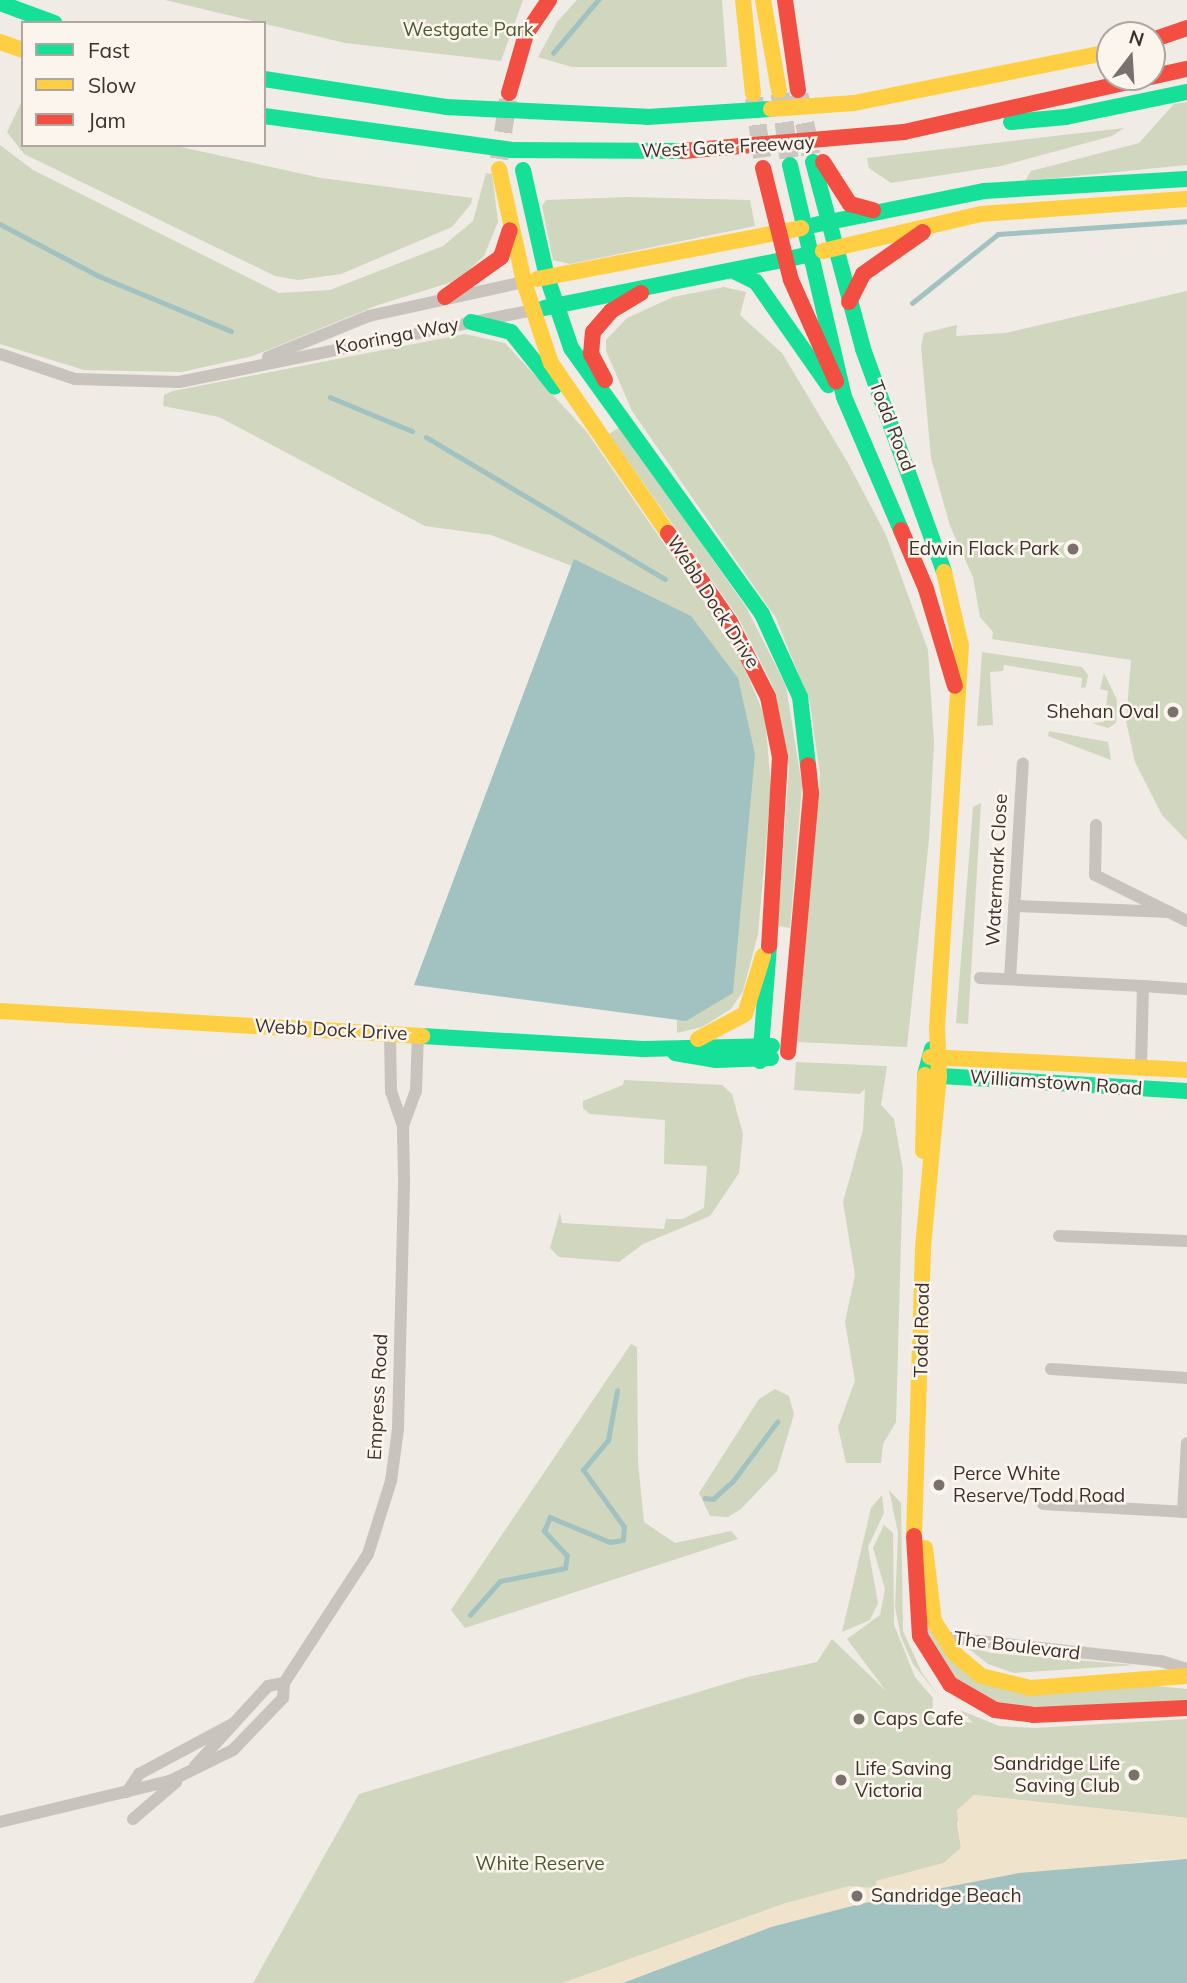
<!DOCTYPE html>
<style>
body{margin:0}
#map{position:relative;width:1187px;height:1983px;overflow:hidden;background:#f0ebe5;font-family:Mulish,sans-serif}
div>[style]{position:absolute}
[style*='--x']{left:calc(var(--x)*1px);top:calc(var(--y)*1px);width:calc(var(--w)*1px);rotate:calc(var(--a)*1deg)}
.green>*{inset:0;background:#d1d6bf}
.sand>*{inset:0;background:#efe3cc}
.water>*{inset:0;background:#a1c2c1}
.stream>*{height:4.5px;margin:-2.25px;padding:0 2.25px;transform-origin:2.25px;border-radius:2.25px;background:#a1c2c1}
.secondary-tunnel>*{height:18px;margin-top:-9px;transform-origin:0;background:repeating-linear-gradient(90deg,#ccc6c0 0 18px,transparent 0 27px)}
.primary-tunnel>*{height:19px;margin-top:-9.5px;transform-origin:0;background:repeating-linear-gradient(90deg,#ccc6c0 0 19px,transparent 0 29px)}
.street>*{height:12px;margin:-6px;padding:0 6px;transform-origin:6px;border-radius:6px;background:#c9c3be}
.fast>*{height:16px;margin:-8px;padding:0 8px;transform-origin:8px;border-radius:8px;background:#16e098}
.slow>*{height:16px;margin:-8px;padding:0 8px;transform-origin:8px;border-radius:8px;background:#ffcf43}
.jam>*{height:16px;margin:-8px;padding:0 8px;transform-origin:8px;border-radius:8px;background:#f24e42}
.dots>*{width:19px;height:19px;translate:-50% -50%;box-sizing:border-box;border:4px solid #fbf5ee;border-radius:50%}
span{translate:-50% -50%;white-space:nowrap;text-align:center;line-height:1.15;-webkit-text-stroke:5px #fbf5ee;paint-order:stroke}
.park-label{font-size:19px;color:#4a5a2e}
.street-label{font-size:19px;color:#3b302b}
.poi-label{font-size:19px;color:#3b302b}
.right{translate:-100% -50%;text-align:right}
.left{translate:0 -50%;text-align:left}
.legend{position:absolute;left:21px;top:21px;width:245px;height:126px;box-sizing:border-box;background:#fbf5ee;border:2px solid #aea6a0;margin:0;padding:9px 12px;list-style:none;font-size:21px;color:#3b302b}
.legend li{display:flex;align-items:center;gap:14px;height:35px}
.legend b{width:35px;border:2px solid #aea6a0}
.north{position:absolute;left:1096px;top:21px;width:70px;height:70px;box-sizing:border-box;background:#fbf5ee;border:2px solid #aea6a0;border-radius:50%;rotate:17deg;font-size:19px;font-weight:700;line-height:28px;text-align:center;color:#3b302b}
.north::after{content:'';display:block;margin:auto;width:24px;height:32px;background:#7a716c;clip-path:polygon(50% 0,100% 100%,50% 72%,0 100%)}
</style>
<div id="map">
<div class="green">
<i style="clip-path:polygon(165px 0,523px 0,501px 61px,345px 43px)"></i>
<i style="clip-path:polygon(577px 0,722px 0,727px 67px,572px 67px,538px 57px,557px 22px)"></i>
<i style="clip-path:polygon(1187px 102px,1187px 165px,1025px 181px,1031px 171px,1139px 143px,1174px 104px)"></i>
<i style="clip-path:polygon(21px 103px,23px 145px,172px 145px,321px 178px,472px 198px,471px 204px,452px 227px,341px 274px,298px 280px,275px 276px,24px 154px,7px 132px)"></i>
<i style="clip-path:polygon(1124px 128px,1112px 136px,1001px 166px,891px 183px,869px 168px,867px 158px)"></i>
<i style="clip-path:polygon(0 145px,33px 170px,279px 293px,330px 290px,443px 246px,473px 221px,486px 173px,492px 174px,498px 222px,484px 256px,458px 280px,378px 305px,253px 356px,182px 372px,84px 370px,0 344px)"></i>
<i style="clip-path:polygon(629px 197px,750px 200px,755px 226px,570px 264px,553px 260px,542px 206px,546px 200px)"></i>
<i style="clip-path:polygon(724px 287px,746px 292px,740px 315px,782px 353px,848px 463px,886px 535px,928px 650px,934px 743px,929px 839px,907px 1047px,797px 1042px,820px 775px,810px 703px,776px 618px,632px 411px,606px 351px,606px 340px,627px 318px,673px 297px)"></i>
<i style="clip-path:polygon(1187px 291px,1187px 841px,1162px 815px,1135px 762px,1126px 721px,1131px 660px,992px 639px,993px 632px,980px 617px,973px 577px,950px 526px,931px 458px,921px 346px,924px 333px,957px 325px,956px 336px,1005px 333px)"></i>
<i style="clip-path:polygon(465px 334px,505px 343px,586px 431px,736px 648px,765px 717px,771px 787px,758px 934px,743px 991px,731px 1009px,702px 1027px,677px 1033px,677px 1019px,686px 1020px,574px 559px,572px 566px,491px 535px,425px 526px,219px 417px,163px 406px,164px 395px,173px 391px)"></i>
<i style="clip-path:polygon(620px 427px,746px 607px,786px 686px,802px 786px,790px 928px,778px 926px,789px 768px,772px 684px,738px 617px,609px 434px)"></i>
<i style="clip-path:polygon(982px 652px,1082px 667px,1088px 675px,1086px 687px,1081px 688px,1082px 678px,1004px 665px,1003px 671px,990px 672px,993px 725px,977px 726px)"></i>
<i style="clip-path:polygon(1104px 673px,1117px 700px,1116px 723px,1108px 728px,1092px 723px,1104px 722px,1108px 691px,1100px 689px)"></i>
<i style="clip-path:polygon(1049px 731px,1108px 742px,1111px 760px,1048px 736px)"></i>
<i style="clip-path:polygon(981px 803px,968px 1024px,956px 1023px,973px 807px)"></i>
<i style="clip-path:polygon(796px 1062px,887px 1066px,881px 1105px,894px 1119px,903px 1170px,896px 1422px,883px 1444px,881px 1463px,846px 1463px,838px 1427px,855px 1381px,845px 1322px,855px 1275px,843px 1202px,863px 1130px,865px 1089px,860px 1094px,794px 1090px)"></i>
<i style="clip-path:polygon(624px 1080px,722px 1085px,732px 1094px,743px 1134px,739px 1173px,710px 1216px,643px 1244px,619px 1262px,559px 1257px,550px 1248px,560px 1212px,562px 1223px,664px 1229px,666px 1219px,683px 1219px,704px 1208px,707px 1166px,664px 1164px,665px 1120px,590px 1114px,583px 1108px,583px 1101px,623px 1085px)"></i>
<i style="clip-path:polygon(631px 1344px,637px 1347px,638px 1462px,644px 1522px,675px 1543px,731px 1531px,738px 1539px,465px 1628px,451px 1610px)"></i>
<i style="clip-path:polygon(775px 1389px,789px 1396px,794px 1414px,777px 1471px,741px 1509px,728px 1517px,710px 1516px,699px 1493px,759px 1399px)"></i>
<i style="clip-path:polygon(889px 1490px,901px 1503px,903px 1631px,922px 1673px,942px 1700px,913px 1664px,901px 1637px,895px 1607px,898px 1533px)"></i>
<i style="clip-path:polygon(882px 1495px,884px 1513px,868px 1547px,878px 1603px,870px 1620px,842px 1632px,871px 1508px)"></i>
<i style="clip-path:polygon(884px 1525px,893px 1533px,894px 1625px,915px 1677px,933px 1698px,932px 1717px,973px 1723px,960px 1710px,999px 1726px,1035px 1728px,1187px 1719px,1187px 1818px,974px 1795px,957px 1823px,961px 1848px,944px 1863px,877px 1881px,876px 1888px,786px 1903px,563px 1983px,253px 1983px,359px 1794px,748px 1677px,817px 1662px,832px 1639px,886px 1691px,847px 1639px,880px 1615px,885px 1589px,873px 1548px)"></i>
<i style="clip-path:polygon(922px 1600px,989px 1683px,1134px 1684px,1187px 1689px,1187px 1703px,1004px 1707px,958px 1683px,923px 1631px)"></i>
<i style="clip-path:polygon(963px 1644px,991px 1653px,1135px 1665px,1014px 1673px,988px 1664px)"></i>
</div>
<div class="sand">
<i style="clip-path:polygon(974px 1795px,1187px 1818px,1187px 1859px,1147px 1860px,771px 1927px,623px 1983px,563px 1983px,786px 1903px,849px 1886px,876px 1888px,876px 1881px,944px 1863px,961px 1848px,957px 1810px)"></i>
</div>
<div class="water">
<i style="clip-path:polygon(574px 559px,691px 616px,738px 678px,755px 754px,733px 993px,686px 1021px,414px 985px)"></i>
<i style="clip-path:polygon(1187px 1859px,1187px 1983px,623px 1983px,771px 1927px,860px 1904px,1019px 1873px)"></i>
</div>
<div class="stream">
<i style="--x:553;--y:53;--w:70;--a:-49.7"></i>
<i style="--x:0;--y:224;--w:112;--a:27.7"></i>
<i style="--x:99;--y:276;--w:143;--a:22.6"></i>
<i style="--x:912;--y:303;--w:110;--a:-38.7"></i>
<i style="--x:998;--y:234;--w:189;--a:-3.9"></i>
<i style="--x:330;--y:397;--w:89;--a:22.5"></i>
<i style="--x:426;--y:437;--w:278;--a:30.7"></i>
<i style="--x:705;--y:1498;--w:8;--a:7"></i>
<i style="--x:713;--y:1499;--w:27;--a:-42"></i>
<i style="--x:733;--y:1481;--w:74;--a:-53.3"></i>
<i style="--x:470;--y:1615;--w:45;--a:-48.6"></i>
<i style="--x:500;--y:1581;--w:66;--a:-11.3"></i>
<i style="--x:565;--y:1568;--w:12;--a:-81"></i>
<i style="--x:567;--y:1556;--w:34;--a:-133"></i>
<i style="--x:544;--y:1531;--w:15;--a:-67"></i>
<i style="--x:550;--y:1517;--w:65;--a:22.6"></i>
<i style="--x:610;--y:1542;--w:13;--a:-9"></i>
<i style="--x:623;--y:1540;--w:13;--a:-86"></i>
<i style="--x:624;--y:1527;--w:70;--a:-125.7"></i>
<i style="--x:583;--y:1470;--w:39;--a:-50"></i>
<i style="--x:608;--y:1440;--w:50;--a:-79.6"></i>
</div>
<div class="secondary-tunnel">
<i style="--x:754;--y:98;--w:60;--a:82.3"></i>
<i style="--x:499;--y:159;--w:60;--a:-81.3"></i>
</div>
<div class="primary-tunnel">
<i style="--x:780;--y:93;--w:65;--a:82"></i>
<i style="--x:799;--y:94;--w:61;--a:78.7"></i>
</div>
<div class="street">
<i style="--x:0;--y:354;--w:79;--a:18.4"></i>
<i style="--x:75;--y:379;--w:104;--a:1.7"></i>
<i style="--x:179;--y:382;--w:361;--a:-11.5"></i>
<i style="--x:268;--y:357;--w:109;--a:-22.1"></i>
<i style="--x:369;--y:316;--w:159;--a:-12.4"></i>
<i style="--x:1096;--y:825;--w:50;--a:91.1"></i>
<i style="--x:1095;--y:875;--w:103;--a:26.6"></i>
<i style="--x:1014;--y:906;--w:156;--a:2.2"></i>
<i style="--x:980;--y:978;--w:163;--a:2.8"></i>
<i style="--x:1143;--y:986;--w:81;--a:91.4"></i>
<i style="--x:1010;--y:979;--w:216;--a:-86.6"></i>
<i style="--x:1143;--y:986;--w:44;--a:3.9"></i>
<i style="--x:403;--y:1126;--w:37;--a:-70"></i>
<i style="--x:416;--y:1091;--w:56;--a:-88"></i>
<i style="--x:1059;--y:1236;--w:128;--a:2.2"></i>
<i style="--x:1051;--y:1369;--w:136;--a:3.8"></i>
<i style="--x:1043;--y:1504;--w:144;--a:3.2"></i>
<i style="--x:1183;--y:1512;--w:69;--a:-86.7"></i>
<i style="--x:942;--y:1637;--w:220;--a:6.3"></i>
<i style="--x:1161;--y:1661;--w:27;--a:17"></i>
<i style="--x:195;--y:1766;--w:108;--a:-47.6"></i>
<i style="--x:268;--y:1686;--w:16;--a:-11"></i>
<i style="--x:127;--y:1792;--w:22;--a:-56"></i>
<i style="--x:139;--y:1774;--w:108;--a:-28.2"></i>
<i style="--x:133;--y:1819;--w:57;--a:-40.7"></i>
<i style="--x:0;--y:1822;--w:175;--a:-13.6"></i>
<i style="--x:170;--y:1781;--w:70;--a:-26.2"></i>
<i style="--x:233;--y:1750;--w:72;--a:-46.1"></i>
<i style="--x:283;--y:1698;--w:15;--a:-86"></i>
<i style="--x:284;--y:1683;--w:154;--a:-56.9"></i>
<i style="--x:368;--y:1554;--w:77;--a:-72.5"></i>
<i style="--x:391;--y:1481;--w:52;--a:-82.3"></i>
<i style="--x:398;--y:1429;--w:250;--a:-88.6"></i>
<i style="--x:404;--y:1179;--w:53;--a:-91.1"></i>
<i style="--x:403;--y:1126;--w:36;--a:-109"></i>
<i style="--x:391;--y:1092;--w:59;--a:-91"></i>
</div>
<div class="fast">
<i style="--x:0;--y:3;--w:58;--a:20.3"></i>
<i style="--x:264;--y:79;--w:184;--a:8.7"></i>
<i style="--x:446;--y:107;--w:201;--a:2.8"></i>
<i style="--x:647;--y:117;--w:124;--a:-3.7"></i>
<i style="--x:264;--y:116;--w:249;--a:7.8"></i>
<i style="--x:511;--y:150;--w:172;--a:0.3"></i>
<i style="--x:1011;--y:122;--w:55;--a:-5.2"></i>
<i style="--x:1066;--y:117;--w:124;--a:-11.7"></i>
<i style="--x:813;--y:162;--w:194;--a:75"></i>
<i style="--x:863;--y:349;--w:237;--a:70"></i>
<i style="--x:790;--y:165;--w:238;--a:76.9"></i>
<i style="--x:844;--y:397;--w:145;--a:66.8"></i>
<i style="--x:523;--y:170;--w:110;--a:77.4"></i>
<i style="--x:547;--y:277;--w:75;--a:71.3"></i>
<i style="--x:571;--y:348;--w:327;--a:54.3"></i>
<i style="--x:762;--y:614;--w:91;--a:65.4"></i>
<i style="--x:800;--y:697;--w:68;--a:83.3"></i>
<i style="--x:814;--y:225;--w:173;--a:-11.3"></i>
<i style="--x:984;--y:191;--w:203;--a:-3.4"></i>
<i style="--x:736;--y:272;--w:22;--a:27"></i>
<i style="--x:756;--y:282;--w:126;--a:55"></i>
<i style="--x:544;--y:308;--w:269;--a:-11.4"></i>
<i style="--x:471;--y:322;--w:41;--a:14"></i>
<i style="--x:511;--y:332;--w:70;--a:51.3"></i>
<i style="--x:422;--y:1036;--w:221;--a:3.4"></i>
<i style="--x:643;--y:1049;--w:129;--a:-1.3"></i>
<i style="--x:932;--y:1049;--w:27;--a:105"></i>
<i style="--x:925;--y:1075;--w:262;--a:3.5"></i>
<i style="--x:675;--y:1053;--w:42;--a:9.7"></i>
<i style="--x:716;--y:1060;--w:55;--a:-2.1"></i>
<i style="--x:760;--y:1061;--w:115;--a:-85.5"></i>
</div>
<div class="slow">
<i style="--x:743;--y:0;--w:94;--a:83.9"></i>
<i style="--x:763;--y:0;--w:92;--a:80"></i>
<i style="--x:0;--y:42;--w:24;--a:19"></i>
<i style="--x:771;--y:109;--w:83;--a:-4.1"></i>
<i style="--x:854;--y:103;--w:261;--a:-11.3"></i>
<i style="--x:499;--y:169;--w:116;--a:77.5"></i>
<i style="--x:524;--y:282;--w:85;--a:71.6"></i>
<i style="--x:551;--y:363;--w:206;--a:55.5"></i>
<i style="--x:823;--y:251;--w:162;--a:-13.2"></i>
<i style="--x:981;--y:214;--w:207;--a:-4.2"></i>
<i style="--x:537;--y:279;--w:269;--a:-10.9"></i>
<i style="--x:0;--y:1011;--w:423;--a:3.4"></i>
<i style="--x:698;--y:1039;--w:53;--a:-28"></i>
<i style="--x:745;--y:1014;--w:61;--a:-72.8"></i>
<i style="--x:930;--y:1057;--w:257;--a:2.9"></i>
<i style="--x:939;--y:1076;--w:49;--a:-92.3"></i>
<i style="--x:937;--y:1027;--w:382;--a:-86.4"></i>
<i style="--x:961;--y:646;--w:76;--a:-102.9"></i>
<i style="--x:923;--y:1151;--w:76;--a:-88.5"></i>
<i style="--x:914;--y:1536;--w:289;--a:-88.2"></i>
<i style="--x:923;--y:1247;--w:172;--a:-84.7"></i>
<i style="--x:925;--y:1548;--w:74;--a:83"></i>
<i style="--x:934;--y:1621;--w:39;--a:58"></i>
<i style="--x:955;--y:1654;--w:34;--a:40"></i>
<i style="--x:981;--y:1676;--w:51;--a:13.5"></i>
<i style="--x:1031;--y:1688;--w:156;--a:-4.4"></i>
</div>
<div class="jam">
<i style="--x:785;--y:0;--w:91;--a:81.8"></i>
<i style="--x:1152;--y:40;--w:37;--a:-19"></i>
<i style="--x:509;--y:93;--w:61;--a:-73.9"></i>
<i style="--x:526;--y:34;--w:41;--a:-55.9"></i>
<i style="--x:683;--y:151;--w:222;--a:-4.9"></i>
<i style="--x:904;--y:132;--w:290;--a:-12.6"></i>
<i style="--x:823;--y:162;--w:50;--a:57.3"></i>
<i style="--x:850;--y:204;--w:24;--a:15"></i>
<i style="--x:763;--y:168;--w:115;--a:76"></i>
<i style="--x:791;--y:280;--w:111;--a:66"></i>
<i style="--x:445;--y:297;--w:69;--a:-35.5"></i>
<i style="--x:501;--y:257;--w:28;--a:-72"></i>
<i style="--x:849;--y:302;--w:31;--a:-63"></i>
<i style="--x:863;--y:274;--w:73;--a:-35"></i>
<i style="--x:605;--y:380;--w:30;--a:-118"></i>
<i style="--x:591;--y:354;--w:22;--a:-85"></i>
<i style="--x:593;--y:332;--w:28;--a:-49"></i>
<i style="--x:611;--y:311;--w:35;--a:-31"></i>
<i style="--x:901;--y:530;--w:64;--a:67"></i>
<i style="--x:926;--y:589;--w:101;--a:73.4"></i>
<i style="--x:668;--y:533;--w:108;--a:55.1"></i>
<i style="--x:730;--y:622;--w:84;--a:63.1"></i>
<i style="--x:768;--y:697;--w:61;--a:78.7"></i>
<i style="--x:780;--y:757;--w:189;--a:93.3"></i>
<i style="--x:788;--y:1052;--w:260;--a:-84.9"></i>
<i style="--x:811;--y:793;--w:28;--a:-96"></i>
<i style="--x:914;--y:1536;--w:100;--a:86.6"></i>
<i style="--x:920;--y:1636;--w:57;--a:58"></i>
<i style="--x:950;--y:1684;--w:52;--a:30"></i>
<i style="--x:995;--y:1710;--w:38;--a:7"></i>
<i style="--x:1033;--y:1715;--w:154;--a:-2.6"></i>
</div>
<div class="dots">
<i style="left:1073px;top:549px;background:#7a716c"></i>
<i style="left:1173px;top:712px;background:#7a716c"></i>
<i style="left:939px;top:1485px;background:#7a716c"></i>
<i style="left:859px;top:1719px;background:#7a716c"></i>
<i style="left:1134px;top:1775px;background:#7a716c"></i>
<i style="left:841px;top:1780px;background:#7a716c"></i>
<i style="left:857px;top:1896px;background:#7a716c"></i>
</div>
<div class="park-label">
<span style="left:468px;top:30px">Westgate Park</span>
<span style="left:540px;top:1864px">White Reserve</span>
</div>
<div class="street-label">
<span style="left:728px;top:147px;rotate:-3deg">West Gate Freeway</span>
<span style="left:397px;top:336px;rotate:-11deg">Kooringa Way</span>
<span style="left:892px;top:426px;rotate:69deg">Todd Road</span>
<span style="left:713px;top:602px;rotate:57deg">Webb Dock Drive</span>
<span style="left:997px;top:870px;rotate:-87deg">Watermark Close</span>
<span style="left:331px;top:1030px;rotate:3deg">Webb Dock Drive</span>
<span style="left:1056px;top:1083px;rotate:4deg">Williamstown Road</span>
<span style="left:922px;top:1330px;rotate:-89deg">Todd Road</span>
<span style="left:378px;top:1397px;rotate:-87deg">Empress Road</span>
<span style="left:1017px;top:1646px;rotate:7deg">The Boulevard</span>
</div>
<div class="poi-label">
<span class="right" style="left:1059px;top:549px">Edwin Flack Park</span>
<span class="right" style="left:1159px;top:712px">Shehan Oval</span>
<span class="left" style="left:953px;top:1485px">Perce White<br>Reserve/Todd Road</span>
<span class="left" style="left:873px;top:1719px">Caps Cafe</span>
<span class="right" style="left:1120px;top:1775px">Sandridge Life<br>Saving Club</span>
<span class="left" style="left:855px;top:1780px">Life Saving<br>Victoria</span>
<span class="left" style="left:871px;top:1896px">Sandridge Beach</span>
</div>
<ul class="legend">
<li><b style="height:9px;background:#16e098"></b>Fast</li>
<li><b style="height:9px;background:#ffcf43"></b>Slow</li>
<li><b style="height:9px;background:#f24e42"></b>Jam</li>
</ul>
<div class="north">N</div>
</div>
